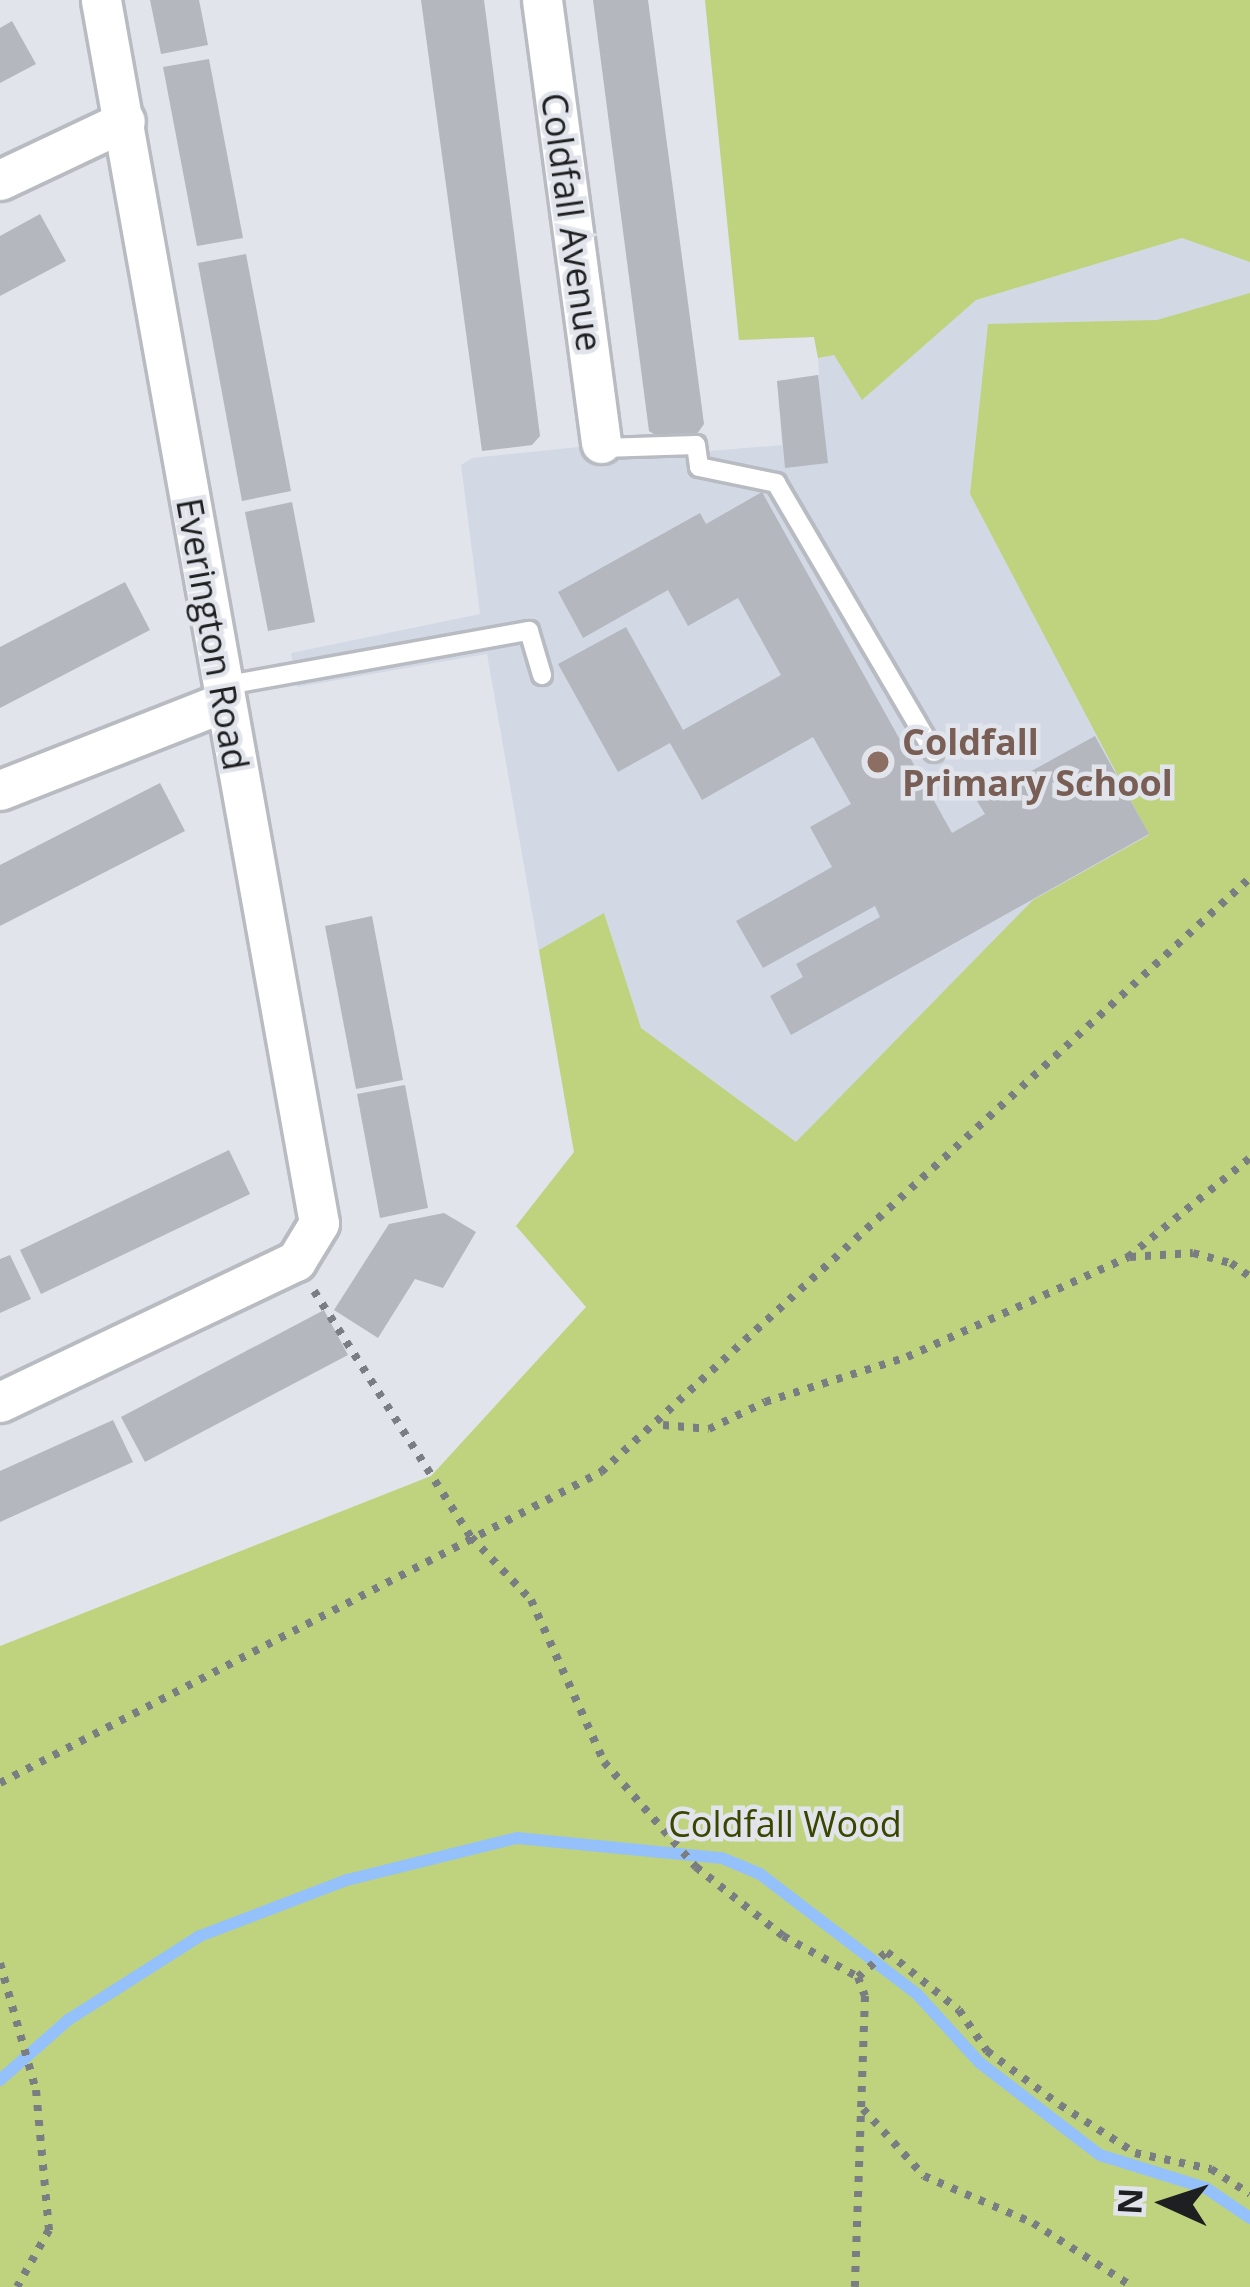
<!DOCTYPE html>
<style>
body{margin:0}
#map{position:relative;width:1250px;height:2287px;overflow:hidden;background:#e1e5eb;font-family:"Open Sans",sans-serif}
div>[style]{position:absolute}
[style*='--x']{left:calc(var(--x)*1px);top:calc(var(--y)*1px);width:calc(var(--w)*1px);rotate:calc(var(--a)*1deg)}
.built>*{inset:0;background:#d2d9e5}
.green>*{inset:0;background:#bfd37e}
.stream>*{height:12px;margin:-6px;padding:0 6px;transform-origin:6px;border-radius:6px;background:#95c1fa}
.building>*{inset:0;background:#b4b7bd}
.path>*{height:8px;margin-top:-4px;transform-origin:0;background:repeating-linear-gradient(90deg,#7a7d81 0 6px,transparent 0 15px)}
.roads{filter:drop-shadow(3px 0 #b8bbc1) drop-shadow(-3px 0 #b8bbc1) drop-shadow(0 3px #b8bbc1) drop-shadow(0 -3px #b8bbc1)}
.lane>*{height:18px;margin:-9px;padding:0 9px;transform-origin:9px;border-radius:9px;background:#fff}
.street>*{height:39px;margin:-19.5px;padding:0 19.5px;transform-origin:19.5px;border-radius:19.5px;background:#fff}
.dots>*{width:33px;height:33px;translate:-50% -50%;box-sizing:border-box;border:6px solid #e1e5eb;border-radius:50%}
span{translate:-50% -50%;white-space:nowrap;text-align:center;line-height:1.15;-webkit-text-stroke:9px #e1e5eb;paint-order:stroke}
.street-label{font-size:36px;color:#1e1f21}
.education-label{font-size:36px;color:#785e54;font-weight:700}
.left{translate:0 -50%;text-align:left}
.park-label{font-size:36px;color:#3a4600}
.north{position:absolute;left:1106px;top:2143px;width:120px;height:120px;-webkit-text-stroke:9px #e1e5eb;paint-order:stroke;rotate:273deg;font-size:33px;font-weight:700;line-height:48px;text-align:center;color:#1e1f21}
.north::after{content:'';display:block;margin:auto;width:42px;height:54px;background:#1e1f21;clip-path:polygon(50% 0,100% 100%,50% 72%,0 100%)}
</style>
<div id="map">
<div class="built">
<i style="clip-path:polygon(705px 0,1250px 0,1250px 837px,660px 1378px,516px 1226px,574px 1152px,487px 654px,297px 687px,291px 653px,480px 614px,461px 465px,472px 458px,706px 434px,709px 451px,782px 445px,777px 381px,819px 375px,818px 358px,814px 337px,739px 340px)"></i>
</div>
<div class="green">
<i style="clip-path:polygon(705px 0,1250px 0,1250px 262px,1182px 238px,976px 300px,862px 400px,834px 355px,818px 358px,814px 337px,739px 340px)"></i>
<i style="clip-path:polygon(1250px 293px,1250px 2287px,0 2287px,0 1646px,431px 1476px,586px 1307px,516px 1226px,574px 1152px,539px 950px,604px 913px,641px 1028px,796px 1142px,1033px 900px,1149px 835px,970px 494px,988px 324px,1157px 320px)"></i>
</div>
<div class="stream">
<i style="--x:0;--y:2080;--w:91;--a:-41.4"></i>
<i style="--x:68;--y:2020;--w:156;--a:-32.5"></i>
<i style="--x:200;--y:1936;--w:157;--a:-20.9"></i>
<i style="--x:347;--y:1880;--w:175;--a:-13.9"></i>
<i style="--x:517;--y:1838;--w:206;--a:5.6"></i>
<i style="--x:722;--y:1858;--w:41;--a:22.8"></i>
<i style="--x:760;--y:1874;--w:198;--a:37.4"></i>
<i style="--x:917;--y:1994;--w:93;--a:47.6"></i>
<i style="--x:980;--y:2063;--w:151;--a:37.5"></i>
<i style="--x:1100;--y:2155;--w:111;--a:17.3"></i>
<i style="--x:1206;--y:2188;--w:53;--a:34.3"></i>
</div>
<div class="building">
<i style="clip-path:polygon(150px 0,199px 0,208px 45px,161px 54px)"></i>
<i style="clip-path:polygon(421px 0,484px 0,540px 436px,532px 445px,482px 451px)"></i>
<i style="clip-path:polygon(593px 0,648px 0,704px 424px,697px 434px,660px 438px,649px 431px)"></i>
<i style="clip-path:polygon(12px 21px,36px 64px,0 83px,0 28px)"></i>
<i style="clip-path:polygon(209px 59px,243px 238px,197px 246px,163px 67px)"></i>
<i style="clip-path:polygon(40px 214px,66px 261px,0 296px,0 236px)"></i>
<i style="clip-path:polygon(246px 254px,291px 491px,242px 501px,198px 263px)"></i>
<i style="clip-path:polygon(818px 375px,828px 463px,785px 468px,777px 381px)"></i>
<i style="clip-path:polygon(762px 492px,952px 833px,985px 814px,977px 801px,1095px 736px,1149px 834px,791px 1035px,770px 996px,803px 977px,796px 964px,880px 917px,875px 906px,763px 968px,736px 921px,832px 867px,810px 827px,851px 804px,813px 737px,702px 800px,670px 743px,618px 772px,558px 664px,626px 627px,683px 730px,781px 675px,738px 598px,688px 626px,668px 590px,583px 638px,558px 592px,700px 513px,706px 524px)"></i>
<i style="clip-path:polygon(292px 502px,315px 622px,268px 631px,245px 512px)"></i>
<i style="clip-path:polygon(125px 582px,150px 630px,0 708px,0 647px)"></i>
<i style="clip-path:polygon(160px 783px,185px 831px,0 926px,0 865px)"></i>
<i style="clip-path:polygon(372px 916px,403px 1080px,356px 1089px,325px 926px)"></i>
<i style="clip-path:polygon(405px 1085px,428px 1208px,380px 1218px,357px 1094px)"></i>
<i style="clip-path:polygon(229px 1150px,250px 1194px,41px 1294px,20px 1250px)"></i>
<i style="clip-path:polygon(444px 1213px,476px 1232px,443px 1288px,415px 1279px,378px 1338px,334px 1310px,389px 1224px)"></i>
<i style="clip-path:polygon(10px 1255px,31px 1299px,0 1313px,0 1259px)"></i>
<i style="clip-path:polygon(324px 1310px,348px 1355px,145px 1462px,121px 1417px)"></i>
<i style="clip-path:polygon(113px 1420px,133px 1462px,0 1522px,0 1471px)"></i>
</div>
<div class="path">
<i style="--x:1130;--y:1257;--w:63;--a:-3.6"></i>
<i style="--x:1193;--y:1253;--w:39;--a:15"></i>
<i style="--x:1231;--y:1263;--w:24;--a:36"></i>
<i style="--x:314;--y:1291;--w:292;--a:57.5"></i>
<i style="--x:471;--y:1537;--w:87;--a:46.4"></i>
<i style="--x:531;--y:1600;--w:178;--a:65.7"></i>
<i style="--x:604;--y:1762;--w:140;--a:48.8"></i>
<i style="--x:696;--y:1867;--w:111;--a:38.4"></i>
<i style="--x:783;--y:1936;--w:85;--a:28.7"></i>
<i style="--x:858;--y:1977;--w:20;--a:70"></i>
<i style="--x:865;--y:1996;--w:291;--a:92"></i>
<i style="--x:663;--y:1425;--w:46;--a:5"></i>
<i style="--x:709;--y:1429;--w:62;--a:-25.7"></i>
<i style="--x:765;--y:1402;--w:149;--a:-17.6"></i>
<i style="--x:907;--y:1357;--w:243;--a:-24.3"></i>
<i style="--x:1128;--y:1257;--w:157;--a:-39.1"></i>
<i style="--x:0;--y:1783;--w:677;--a:-27.36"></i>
<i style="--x:601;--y:1472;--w:880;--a:-42.47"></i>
<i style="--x:0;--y:1963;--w:132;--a:74.2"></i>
<i style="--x:36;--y:2090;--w:141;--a:84.7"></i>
<i style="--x:49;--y:2230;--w:65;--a:119.3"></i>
<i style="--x:858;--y:1977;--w:38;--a:-41"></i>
<i style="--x:887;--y:1952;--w:92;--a:38.9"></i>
<i style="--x:959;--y:2010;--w:50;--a:55.7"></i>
<i style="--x:987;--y:2051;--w:91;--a:36.5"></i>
<i style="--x:1060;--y:2105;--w:89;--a:32.6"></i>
<i style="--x:1135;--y:2153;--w:78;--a:11.9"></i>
<i style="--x:1211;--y:2169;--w:46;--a:32.7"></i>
<i style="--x:863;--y:2109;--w:91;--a:47.7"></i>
<i style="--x:924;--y:2176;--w:119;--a:23.3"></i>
<i style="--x:1033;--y:2223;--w:119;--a:32.6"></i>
</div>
<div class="roads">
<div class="lane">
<i style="--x:602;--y:448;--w:94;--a:-1.8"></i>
<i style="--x:696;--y:445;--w:22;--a:82"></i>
<i style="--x:699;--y:467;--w:79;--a:11.7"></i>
<i style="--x:776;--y:483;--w:312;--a:59.6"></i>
<i style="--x:222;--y:686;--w:312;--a:-10.2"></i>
<i style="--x:529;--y:631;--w:46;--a:73.5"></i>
</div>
<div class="street">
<i style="--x:542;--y:0;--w:447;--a:82.4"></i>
<i style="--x:0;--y:180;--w:138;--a:-25.3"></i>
<i style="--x:0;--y:790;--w:241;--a:-21.4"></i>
<i style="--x:0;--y:1402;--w:328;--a:-25.5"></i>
<i style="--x:296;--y:1261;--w:44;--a:-58.8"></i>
<i style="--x:319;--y:1223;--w:1242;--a:-100.11"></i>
</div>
</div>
<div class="dots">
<i style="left:878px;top:762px;background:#8d6e63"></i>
</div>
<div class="street-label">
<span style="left:572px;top:222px;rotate:82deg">Coldfall Avenue</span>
<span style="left:213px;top:634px;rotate:80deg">Everington Road</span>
</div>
<div class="education-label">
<span class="left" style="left:902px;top:762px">Coldfall<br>Primary School</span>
</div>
<div class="park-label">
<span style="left:785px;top:1824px">Coldfall Wood</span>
</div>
<div class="north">N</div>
</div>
